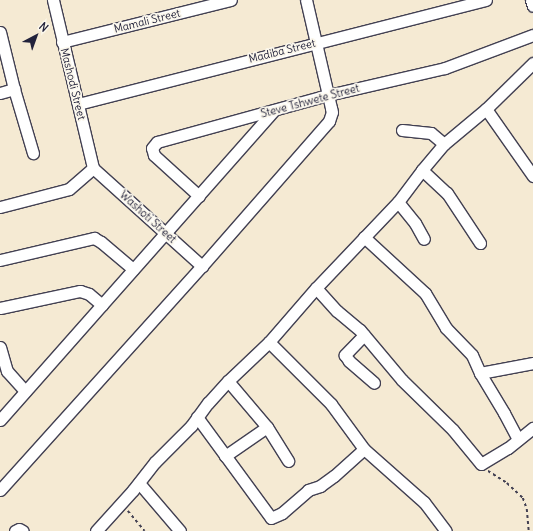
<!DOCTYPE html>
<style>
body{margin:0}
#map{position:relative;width:533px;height:531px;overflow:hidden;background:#f5ead3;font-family:Delius,sans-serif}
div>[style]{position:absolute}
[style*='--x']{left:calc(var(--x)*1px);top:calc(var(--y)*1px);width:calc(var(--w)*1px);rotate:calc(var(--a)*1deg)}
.path>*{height:1.5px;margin-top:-0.75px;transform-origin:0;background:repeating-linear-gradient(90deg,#424052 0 3px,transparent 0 6px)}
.roads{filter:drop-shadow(1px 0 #424052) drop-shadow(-1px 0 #424052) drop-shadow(0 1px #424052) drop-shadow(0 -1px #424052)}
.minor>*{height:11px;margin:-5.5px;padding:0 5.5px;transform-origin:5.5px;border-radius:5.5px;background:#fff}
span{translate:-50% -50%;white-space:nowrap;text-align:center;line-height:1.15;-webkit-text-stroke:3.5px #fbf7ec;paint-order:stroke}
.street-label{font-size:11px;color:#22223b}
.north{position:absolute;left:16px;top:16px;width:40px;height:40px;-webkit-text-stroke:3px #fbf7ec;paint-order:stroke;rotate:41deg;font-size:11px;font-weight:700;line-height:16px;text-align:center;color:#22223b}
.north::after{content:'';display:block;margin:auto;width:14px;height:18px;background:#22223b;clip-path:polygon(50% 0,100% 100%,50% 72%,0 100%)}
</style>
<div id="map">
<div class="path">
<i style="--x:488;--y:471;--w:22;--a:32"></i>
<i style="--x:507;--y:483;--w:22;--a:43"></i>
<i style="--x:523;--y:498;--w:12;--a:70"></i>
<i style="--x:527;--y:509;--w:22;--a:85"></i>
<i style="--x:128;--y:511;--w:26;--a:50"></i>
</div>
<div class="roads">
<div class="minor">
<i style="--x:53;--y:0;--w:173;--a:76.6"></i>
<i style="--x:531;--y:0;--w:6;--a:72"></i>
<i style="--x:0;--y:32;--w:59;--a:76.2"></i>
<i style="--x:14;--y:89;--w:67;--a:73.5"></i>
<i style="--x:62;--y:42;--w:174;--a:-14"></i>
<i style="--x:0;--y:93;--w:15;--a:-16"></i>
<i style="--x:78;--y:104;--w:421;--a:-14.3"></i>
<i style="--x:486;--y:109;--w:82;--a:55"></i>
<i style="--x:402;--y:130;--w:29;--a:6"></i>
<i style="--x:431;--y:133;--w:17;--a:40"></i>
<i style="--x:93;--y:168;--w:147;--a:42"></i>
<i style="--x:422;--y:170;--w:34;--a:43"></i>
<i style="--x:447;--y:193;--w:60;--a:56.6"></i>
<i style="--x:199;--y:196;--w:61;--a:-137.7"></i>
<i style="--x:154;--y:155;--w:7;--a:-106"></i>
<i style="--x:152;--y:148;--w:8;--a:-50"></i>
<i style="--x:157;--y:142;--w:177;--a:-15.4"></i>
<i style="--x:328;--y:95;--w:120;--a:-13"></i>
<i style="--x:445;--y:68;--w:94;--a:-20.6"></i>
<i style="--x:398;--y:202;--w:27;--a:51"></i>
<i style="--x:415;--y:223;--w:18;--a:61"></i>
<i style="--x:0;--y:207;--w:71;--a:-14.6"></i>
<i style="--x:69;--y:189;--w:32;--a:-41"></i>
<i style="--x:364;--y:237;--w:83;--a:42.6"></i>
<i style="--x:425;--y:293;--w:41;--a:59"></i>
<i style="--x:446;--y:328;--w:37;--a:46"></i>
<i style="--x:472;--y:355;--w:20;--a:66"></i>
<i style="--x:480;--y:373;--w:47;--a:59"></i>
<i style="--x:504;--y:413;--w:30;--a:62"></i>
<i style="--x:0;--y:260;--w:97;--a:-13.2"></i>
<i style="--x:94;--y:238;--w:8;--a:30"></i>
<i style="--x:101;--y:242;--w:42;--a:40.2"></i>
<i style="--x:316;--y:288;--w:31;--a:48"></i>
<i style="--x:337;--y:311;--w:30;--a:40"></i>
<i style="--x:360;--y:330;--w:65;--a:50"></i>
<i style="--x:402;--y:380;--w:71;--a:44.4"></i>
<i style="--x:453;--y:430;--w:44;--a:50.5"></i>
<i style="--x:481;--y:464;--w:31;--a:-31"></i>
<i style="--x:508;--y:448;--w:32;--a:-39"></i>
<i style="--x:0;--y:308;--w:82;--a:-12"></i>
<i style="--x:80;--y:291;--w:9;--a:18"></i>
<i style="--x:89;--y:294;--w:17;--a:40"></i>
<i style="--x:364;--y:335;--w:28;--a:134"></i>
<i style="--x:345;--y:355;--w:7;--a:56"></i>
<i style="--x:349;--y:361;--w:33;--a:41"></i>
<i style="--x:269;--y:342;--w:88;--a:45"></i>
<i style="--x:331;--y:404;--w:56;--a:53.7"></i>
<i style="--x:364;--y:449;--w:80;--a:41.5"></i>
<i style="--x:424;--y:502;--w:36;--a:53"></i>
<i style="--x:0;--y:347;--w:25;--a:74"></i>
<i style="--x:7;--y:371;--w:27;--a:48"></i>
<i style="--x:480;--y:373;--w:54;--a:-10.7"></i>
<i style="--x:228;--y:381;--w:60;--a:49.7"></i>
<i style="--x:267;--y:427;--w:40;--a:58"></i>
<i style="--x:197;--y:417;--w:125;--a:53.8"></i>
<i style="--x:271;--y:518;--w:12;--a:-24"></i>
<i style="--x:282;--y:513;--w:35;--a:-41"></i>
<i style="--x:308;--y:490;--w:13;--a:-18"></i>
<i style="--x:320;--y:486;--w:17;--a:-36"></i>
<i style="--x:334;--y:476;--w:40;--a:-42"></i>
<i style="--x:0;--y:420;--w:414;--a:-48.5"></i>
<i style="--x:225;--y:456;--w:51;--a:-34.6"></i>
<i style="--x:139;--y:483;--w:63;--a:49.5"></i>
<i style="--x:0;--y:490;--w:302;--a:-48"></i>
<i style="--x:202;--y:266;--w:193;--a:-48.8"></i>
<i style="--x:329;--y:121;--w:9;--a:-72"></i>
<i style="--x:332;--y:112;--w:4;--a:-104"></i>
<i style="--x:331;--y:108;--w:111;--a:-103"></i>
<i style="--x:15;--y:531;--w:4;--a:-27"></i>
<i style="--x:19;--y:529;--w:4;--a:27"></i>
<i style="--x:96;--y:531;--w:55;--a:-47.9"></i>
<i style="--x:133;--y:490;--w:36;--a:-52"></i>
<i style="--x:155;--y:462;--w:51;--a:-45"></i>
<i style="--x:191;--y:426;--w:29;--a:-54"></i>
<i style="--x:208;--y:403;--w:30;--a:-48"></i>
<i style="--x:228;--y:381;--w:57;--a:-43.6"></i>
<i style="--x:269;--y:342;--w:72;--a:-49"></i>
<i style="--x:316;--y:288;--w:119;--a:-46.4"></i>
<i style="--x:398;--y:202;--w:40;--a:-53"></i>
<i style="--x:422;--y:170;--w:34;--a:-50"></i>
<i style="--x:444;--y:144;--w:55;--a:-39.8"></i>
<i style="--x:486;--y:109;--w:66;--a:-44.4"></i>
</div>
</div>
<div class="street-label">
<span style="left:147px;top:21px;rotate:-14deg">Mamali Street</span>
<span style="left:282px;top:51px;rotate:-14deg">Madiba Street</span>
<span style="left:73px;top:84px;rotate:76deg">Mashodi Street</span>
<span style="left:310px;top:101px;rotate:-15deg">Steve Tshwete Street</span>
<span style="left:148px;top:217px;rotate:42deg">Washoti Street</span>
</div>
<div class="north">N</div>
</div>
